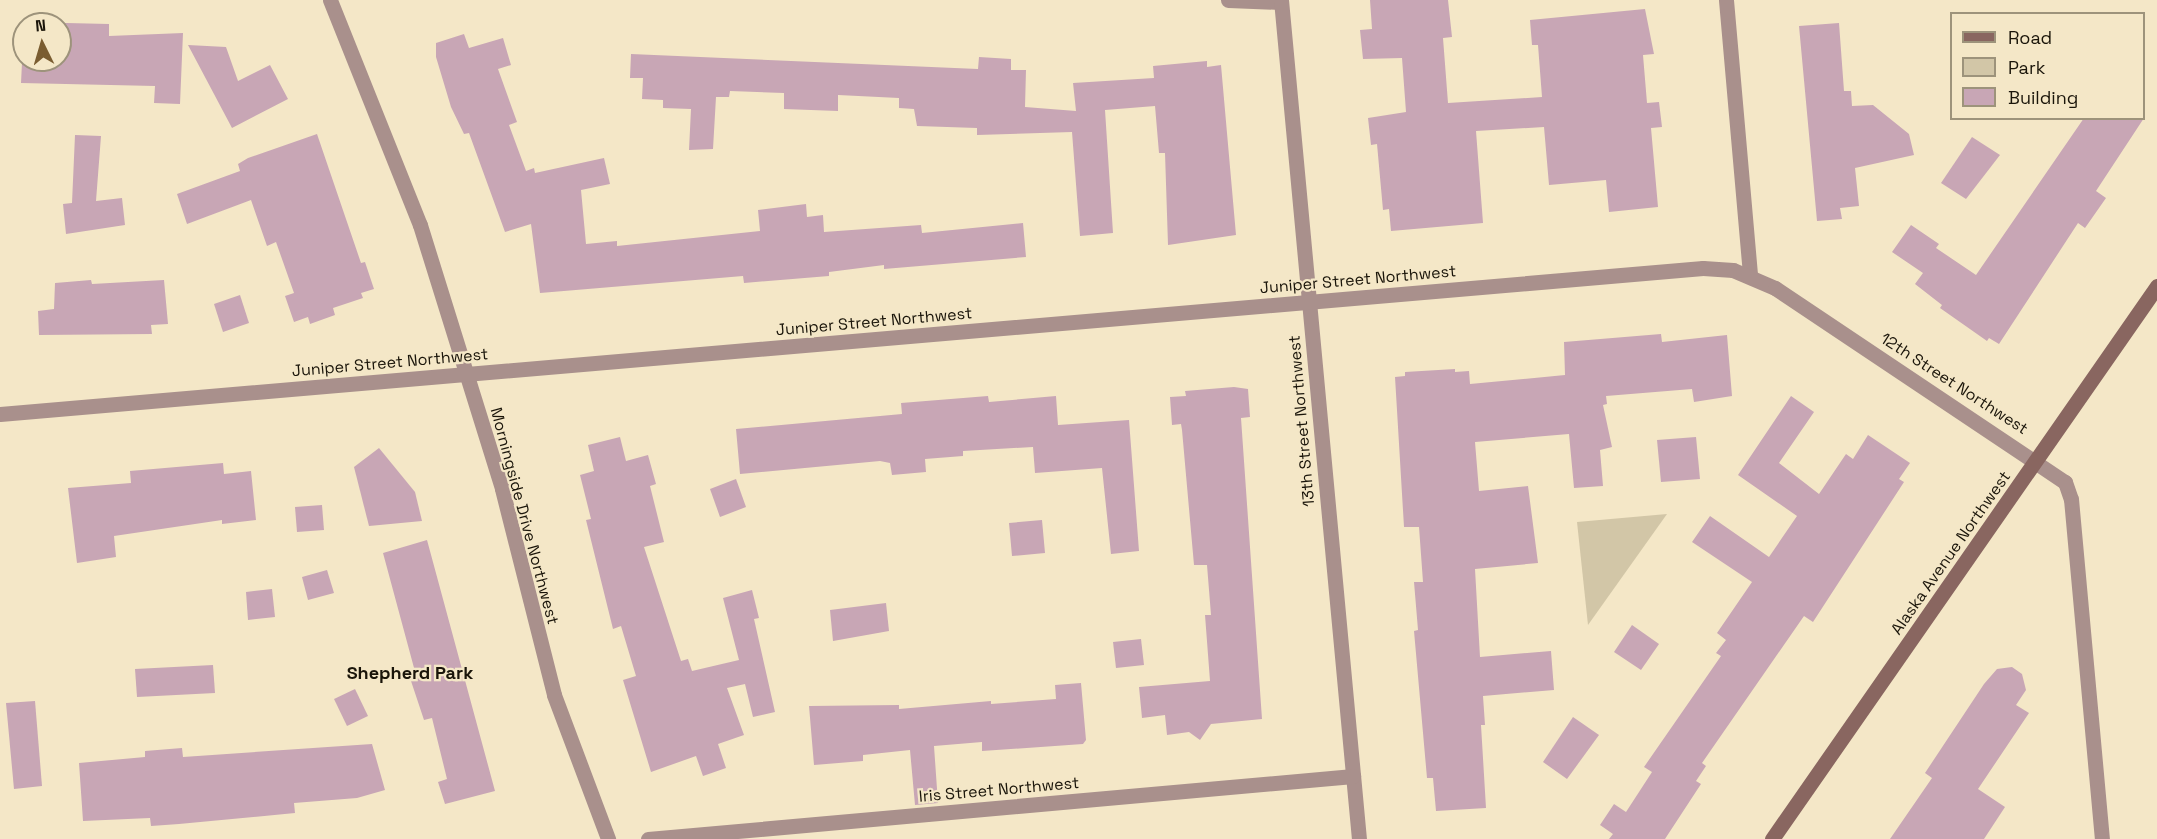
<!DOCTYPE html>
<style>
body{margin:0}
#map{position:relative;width:2157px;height:839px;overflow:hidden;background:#f4e7c7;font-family:"Space Grotesk",sans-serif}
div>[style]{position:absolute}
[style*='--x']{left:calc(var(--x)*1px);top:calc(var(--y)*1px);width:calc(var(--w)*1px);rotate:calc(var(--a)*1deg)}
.green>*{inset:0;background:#d2c6a7}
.building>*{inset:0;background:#c8a6b5}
.street>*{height:15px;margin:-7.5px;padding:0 7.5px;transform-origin:7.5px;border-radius:7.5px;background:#a9908c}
.secondary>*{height:15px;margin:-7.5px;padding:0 7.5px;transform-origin:7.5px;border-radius:7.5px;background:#896660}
span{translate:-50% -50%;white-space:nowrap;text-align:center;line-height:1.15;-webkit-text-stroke:4.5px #f4e7c7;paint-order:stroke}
.street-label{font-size:16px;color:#1a150a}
.neighbourhood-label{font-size:18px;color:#1a150a;font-weight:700}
.legend{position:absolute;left:1950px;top:12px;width:195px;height:108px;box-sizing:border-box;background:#f4e7c7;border:2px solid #9d937b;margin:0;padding:8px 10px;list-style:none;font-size:18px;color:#1a150a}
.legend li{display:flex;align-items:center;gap:12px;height:30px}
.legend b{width:30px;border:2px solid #9d937b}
.north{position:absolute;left:12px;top:12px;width:60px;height:60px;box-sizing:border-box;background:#f4e7c7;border:2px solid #9d937b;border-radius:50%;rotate:355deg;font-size:16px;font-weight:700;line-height:24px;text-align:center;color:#1a150a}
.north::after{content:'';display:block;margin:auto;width:21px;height:27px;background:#7a5d31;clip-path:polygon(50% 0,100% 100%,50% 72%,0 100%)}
</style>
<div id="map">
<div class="green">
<i style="clip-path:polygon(1667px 514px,1588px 625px,1577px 522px)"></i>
</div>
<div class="building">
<i style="clip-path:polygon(1370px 0,1448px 0,1452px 37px,1443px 38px,1448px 103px,1542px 97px,1538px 45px,1532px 45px,1530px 20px,1645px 9px,1654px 54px,1643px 55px,1647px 103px,1659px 102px,1662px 127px,1651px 128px,1658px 207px,1609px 212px,1606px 180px,1549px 185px,1544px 127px,1476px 131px,1483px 223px,1391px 231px,1389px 209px,1383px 210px,1377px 144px,1371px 145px,1368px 118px,1406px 112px,1402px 58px,1363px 59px,1360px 30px,1372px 29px)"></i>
<i style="clip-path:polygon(evenodd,24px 22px,109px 24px,109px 36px,183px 33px,180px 104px,154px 103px,155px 86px,21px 83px,24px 22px,24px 24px,60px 24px,60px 60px,24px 60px,24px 24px)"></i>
<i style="clip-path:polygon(1839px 23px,1844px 91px,1851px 91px,1852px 106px,1873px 105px,1909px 134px,1914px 155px,1855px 168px,1859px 206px,1840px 208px,1842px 219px,1817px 221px,1799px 26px)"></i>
<i style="clip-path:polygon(464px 34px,469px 48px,503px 38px,511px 65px,498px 69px,517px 122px,509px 125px,526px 171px,534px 168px,535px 173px,604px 158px,610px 184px,581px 190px,586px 244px,617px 241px,617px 246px,760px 231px,758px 210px,806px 204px,807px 217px,823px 215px,824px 232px,921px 225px,922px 233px,1023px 223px,1026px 257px,884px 269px,884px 265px,829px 272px,829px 276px,744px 283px,743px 276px,540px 293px,531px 224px,505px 232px,469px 133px,464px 134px,451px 107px,436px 57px,436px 43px)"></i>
<i style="clip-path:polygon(188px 45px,226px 47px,238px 81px,270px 65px,288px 99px,232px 128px)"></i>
<i style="clip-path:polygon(631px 54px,978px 69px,979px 57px,1011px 59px,1011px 70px,1026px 70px,1025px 107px,1076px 111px,1073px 83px,1154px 78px,1153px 66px,1207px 61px,1207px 67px,1221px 65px,1236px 235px,1168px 245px,1165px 153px,1159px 153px,1155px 106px,1105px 110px,1113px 233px,1080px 236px,1072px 132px,977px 135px,977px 128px,917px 126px,914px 109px,899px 108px,899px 98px,838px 95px,838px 111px,784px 109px,784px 93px,730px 91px,729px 97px,716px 97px,713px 149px,689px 150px,691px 109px,663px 108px,663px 100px,642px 99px,643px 78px,630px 78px)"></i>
<i style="clip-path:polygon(2084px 118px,2144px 118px,2096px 191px,2106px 198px,2085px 228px,2078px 223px,1999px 344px,1989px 338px,1987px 341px,1940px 308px,1942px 305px,1915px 284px,1923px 273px,1892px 252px,1911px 225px,1939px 244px,1936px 248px,1976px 275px)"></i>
<i style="clip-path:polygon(317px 134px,361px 263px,365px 262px,374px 289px,361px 293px,363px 298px,333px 308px,335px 315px,310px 324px,308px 317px,294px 322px,285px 296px,294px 293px,276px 242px,267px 246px,251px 200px,187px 224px,177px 194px,240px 171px,238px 164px,248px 158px)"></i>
<i style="clip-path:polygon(75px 135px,101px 136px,96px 201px,122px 198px,125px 225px,66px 234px,63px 204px,72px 203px)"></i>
<i style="clip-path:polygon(1972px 137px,2000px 155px,1966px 199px,1941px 183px)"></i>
<i style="clip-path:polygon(91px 280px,92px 284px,164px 280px,168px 324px,151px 325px,152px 334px,39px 335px,38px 311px,54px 309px,55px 283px)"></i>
<i style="clip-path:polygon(240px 295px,249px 323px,223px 332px,214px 304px)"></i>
<i style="clip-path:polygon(1661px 334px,1662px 342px,1727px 335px,1732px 396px,1694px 402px,1692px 389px,1606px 396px,1607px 404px,1603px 405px,1612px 447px,1600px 450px,1603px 486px,1574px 488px,1569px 434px,1475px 442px,1479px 491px,1528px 486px,1538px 563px,1475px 569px,1480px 657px,1551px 651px,1554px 690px,1483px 696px,1485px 725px,1481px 725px,1486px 808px,1436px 811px,1433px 778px,1427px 778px,1414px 631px,1418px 630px,1414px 582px,1423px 582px,1419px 527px,1404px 527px,1395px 377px,1405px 376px,1405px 372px,1455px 369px,1455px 372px,1469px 371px,1470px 384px,1565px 375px,1564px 342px)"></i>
<i style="clip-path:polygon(1234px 387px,1248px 389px,1250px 417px,1241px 418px,1262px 719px,1211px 724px,1200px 740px,1189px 732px,1167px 735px,1165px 715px,1142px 718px,1139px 687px,1210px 681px,1205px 615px,1211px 615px,1207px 565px,1194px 565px,1182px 430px,1181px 424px,1172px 425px,1170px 397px,1186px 396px,1185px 391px)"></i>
<i style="clip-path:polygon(988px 396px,989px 402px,1056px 396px,1058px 425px,1129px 420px,1139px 551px,1111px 554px,1102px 468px,1035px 473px,1033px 447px,963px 451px,963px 456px,925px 459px,926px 472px,892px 475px,890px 463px,880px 461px,740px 474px,736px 429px,902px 414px,901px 403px)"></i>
<i style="clip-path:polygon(1791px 396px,1814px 412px,1779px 463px,1819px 494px,1846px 454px,1853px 459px,1868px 435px,1910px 463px,1899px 479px,1904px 482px,1813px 622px,1804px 616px,1702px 763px,1706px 766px,1696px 781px,1701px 784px,1665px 839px,1609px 839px,1613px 834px,1600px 825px,1614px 804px,1626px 812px,1652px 772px,1644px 767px,1721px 656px,1716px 653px,1726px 640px,1717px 633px,1752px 582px,1692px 542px,1710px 516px,1769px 557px,1797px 516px,1738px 475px)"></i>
<i style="clip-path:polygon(620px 437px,626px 461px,648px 455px,656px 484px,650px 486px,664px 542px,644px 547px,681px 661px,688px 659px,692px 671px,739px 660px,723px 598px,752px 590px,759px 618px,754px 619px,775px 712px,753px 717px,745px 684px,727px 688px,744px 735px,718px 744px,726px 768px,703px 776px,696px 756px,651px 772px,623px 680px,636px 676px,621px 626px,613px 629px,586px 520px,591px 519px,580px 475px,594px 471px,588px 445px)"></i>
<i style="clip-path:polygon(1696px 437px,1700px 479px,1661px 482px,1657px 440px)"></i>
<i style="clip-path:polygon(379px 448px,415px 492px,422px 521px,369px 526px,354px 467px)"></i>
<i style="clip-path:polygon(223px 463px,224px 474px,251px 471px,256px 520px,222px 524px,222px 520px,114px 536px,116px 557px,77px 563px,68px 488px,131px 483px,130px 471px)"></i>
<i style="clip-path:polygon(736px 479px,746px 507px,720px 517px,710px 489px)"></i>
<i style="clip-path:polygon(322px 505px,324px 530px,297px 532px,295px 507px)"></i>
<i style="clip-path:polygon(1042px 520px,1045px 553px,1012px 556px,1009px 523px)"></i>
<i style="clip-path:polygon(427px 540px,495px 791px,445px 804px,438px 782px,447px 779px,432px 718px,424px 720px,411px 681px,417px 679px,383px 553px)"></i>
<i style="clip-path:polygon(327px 570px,334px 593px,308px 600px,302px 577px)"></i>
<i style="clip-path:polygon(272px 589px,275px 617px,248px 620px,246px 592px)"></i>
<i style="clip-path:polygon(886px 603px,889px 631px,833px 641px,830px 610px)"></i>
<i style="clip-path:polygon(1632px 625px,1659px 644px,1641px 670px,1614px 652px)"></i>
<i style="clip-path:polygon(1141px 639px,1144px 665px,1116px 668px,1113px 642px)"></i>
<i style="clip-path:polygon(213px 665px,215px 693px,137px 697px,135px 669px)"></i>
<i style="clip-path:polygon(2012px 667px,2022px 674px,2026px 690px,2016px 705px,2029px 713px,1978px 789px,2005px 807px,1984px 839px,1890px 839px,1932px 778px,1925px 773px,1984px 684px,1997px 669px)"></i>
<i style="clip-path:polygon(1081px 683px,1086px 740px,1083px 744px,982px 751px,982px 742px,934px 746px,938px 803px,915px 805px,910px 750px,863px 755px,863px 761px,814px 765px,809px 706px,899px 705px,899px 709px,991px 701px,991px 704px,1056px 699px,1055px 685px)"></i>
<i style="clip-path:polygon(355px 689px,368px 716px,347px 726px,334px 699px)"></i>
<i style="clip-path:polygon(35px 701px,42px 786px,14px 789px,6px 703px)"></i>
<i style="clip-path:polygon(1573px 717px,1599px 735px,1567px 779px,1543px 762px)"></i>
<i style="clip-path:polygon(372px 744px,385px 790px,357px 798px,294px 803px,295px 813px,179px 824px,151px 826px,150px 818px,83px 821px,79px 763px,145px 757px,145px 751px,182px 748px,183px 757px)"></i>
</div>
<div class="street">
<i style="--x:330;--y:0;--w:242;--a:68.2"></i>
<i style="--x:420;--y:225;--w:276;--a:72.7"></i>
<i style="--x:502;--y:489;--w:212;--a:75.8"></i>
<i style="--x:554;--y:695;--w:154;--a:69.4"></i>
<i style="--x:1228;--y:0;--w:53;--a:2.2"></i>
<i style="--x:1281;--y:0;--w:843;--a:84.69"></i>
<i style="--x:1726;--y:0;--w:276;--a:85"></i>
<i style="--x:0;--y:414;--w:1709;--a:-4.9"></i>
<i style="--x:1703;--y:268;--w:30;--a:4"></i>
<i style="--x:1733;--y:270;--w:46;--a:23.2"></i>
<i style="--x:1775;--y:288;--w:349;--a:33.8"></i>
<i style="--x:2065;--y:482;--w:18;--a:71"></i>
<i style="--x:2071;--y:499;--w:341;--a:84.8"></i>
<i style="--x:648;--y:839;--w:708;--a:-5.11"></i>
</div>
<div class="secondary">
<i style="--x:1772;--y:839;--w:674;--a:-55.15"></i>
</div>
<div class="street-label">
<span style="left:1358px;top:280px;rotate:-5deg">Juniper Street Northwest</span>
<span style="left:874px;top:322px;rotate:-5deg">Juniper Street Northwest</span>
<span style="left:390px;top:363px;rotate:-5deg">Juniper Street Northwest</span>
<span style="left:1954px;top:384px;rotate:33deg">12th Street Northwest</span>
<span style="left:1302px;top:421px;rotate:-95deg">13th Street Northwest</span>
<span style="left:524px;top:516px;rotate:75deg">Morningside Drive Northwest</span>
<span style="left:1951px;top:553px;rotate:-55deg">Alaska Avenue Northwest</span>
<span style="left:999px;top:790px;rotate:-5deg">Iris Street Northwest</span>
</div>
<div class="neighbourhood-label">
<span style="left:410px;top:673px">Shepherd Park</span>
</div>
<ul class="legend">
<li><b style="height:8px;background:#896660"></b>Road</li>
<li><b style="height:16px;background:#d2c6a7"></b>Park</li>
<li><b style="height:16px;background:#c8a6b5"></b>Building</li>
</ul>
<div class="north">N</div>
</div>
